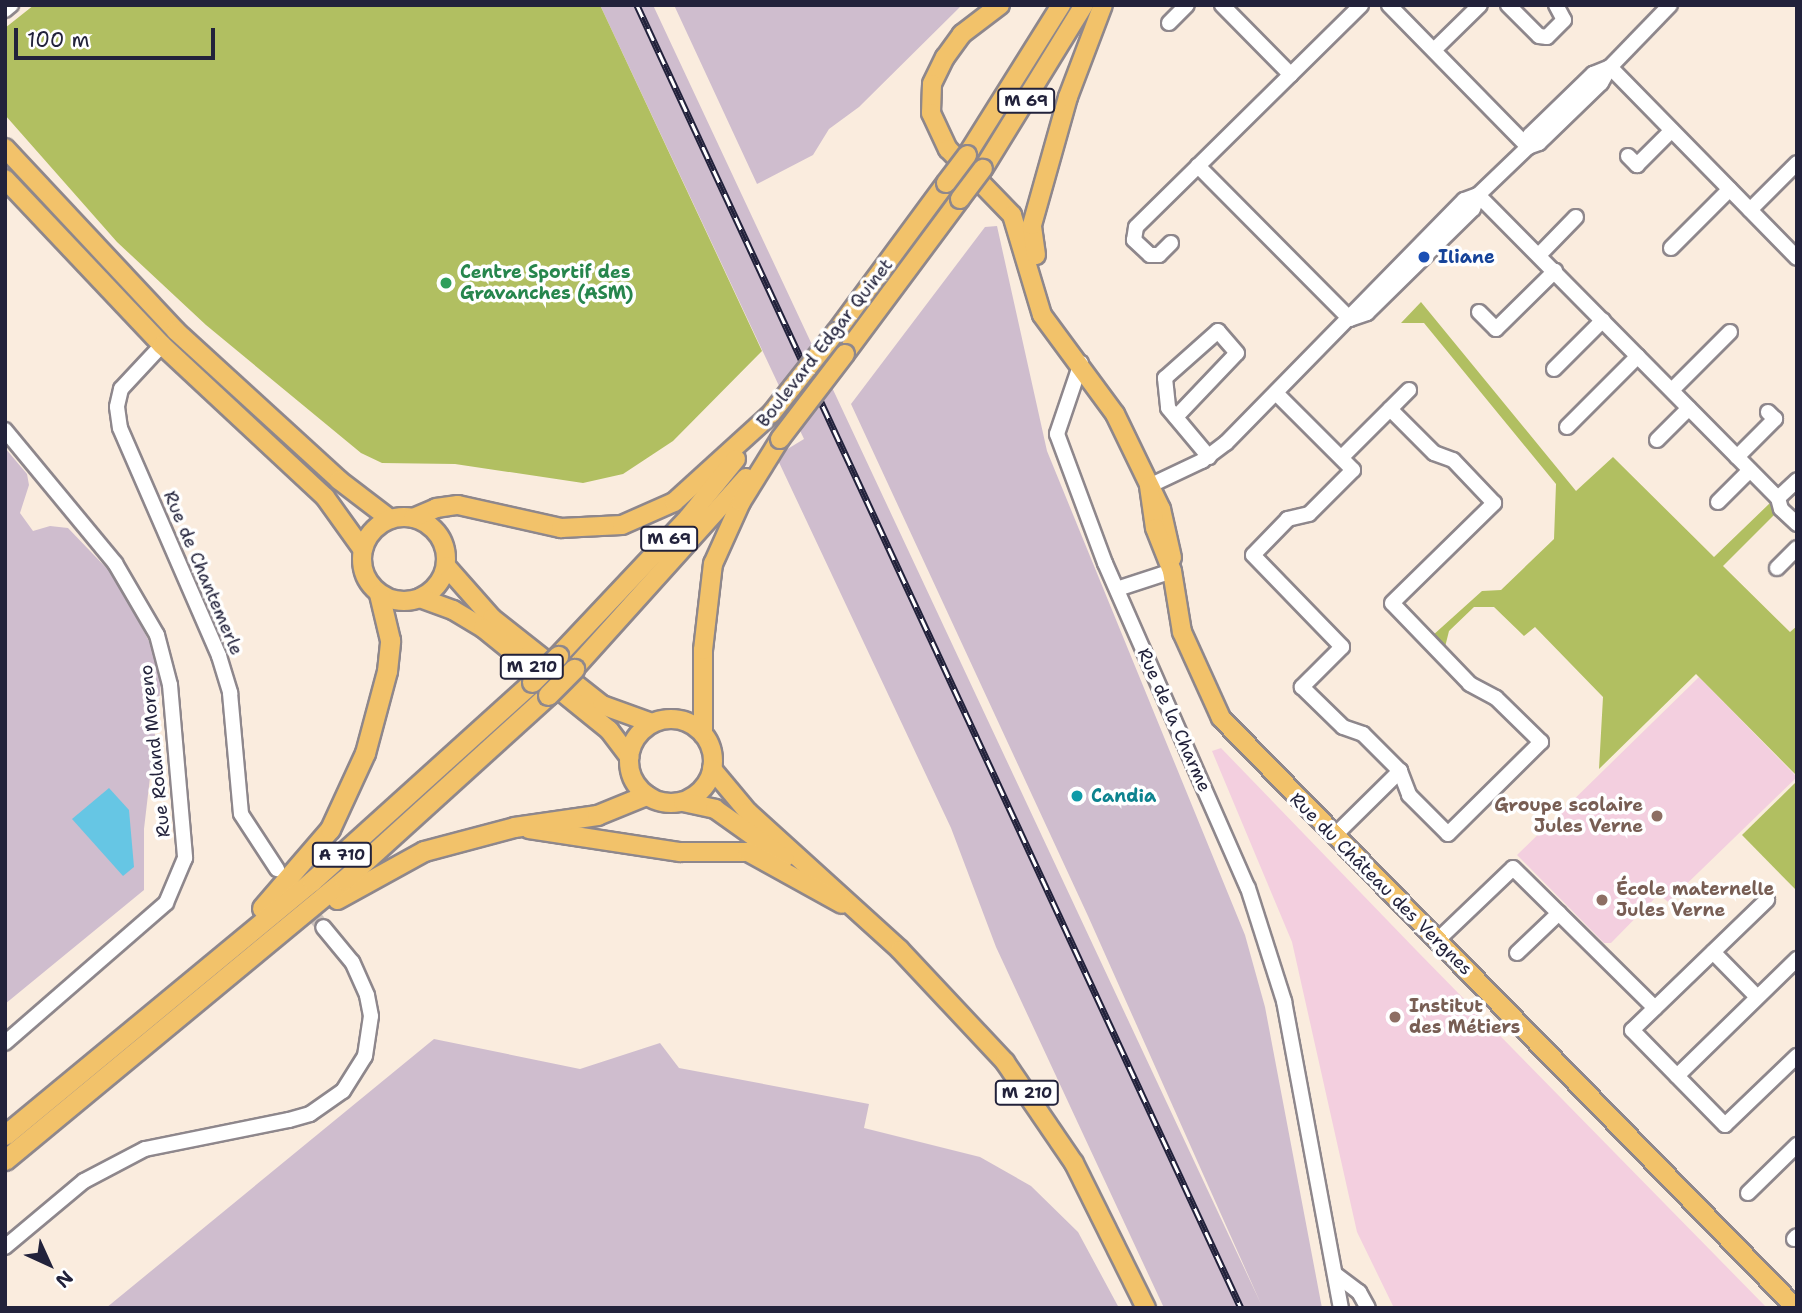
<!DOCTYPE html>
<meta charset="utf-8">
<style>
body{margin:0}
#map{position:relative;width:1802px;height:1313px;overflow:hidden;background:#faecde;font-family:"Shantell Sans",sans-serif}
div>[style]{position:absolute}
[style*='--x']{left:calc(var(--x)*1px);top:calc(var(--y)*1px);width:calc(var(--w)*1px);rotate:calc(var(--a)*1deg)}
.built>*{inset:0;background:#f3cfdf}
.industrial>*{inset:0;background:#cfbdce}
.green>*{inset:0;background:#b1bf61}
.water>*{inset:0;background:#66c6e4}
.minor-tunnel>*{height:14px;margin-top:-7px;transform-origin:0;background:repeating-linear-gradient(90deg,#cfc4bd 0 14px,transparent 0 21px)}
.roads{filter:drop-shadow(2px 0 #8e878c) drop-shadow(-2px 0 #8e878c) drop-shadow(0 2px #8e878c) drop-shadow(0 -2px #8e878c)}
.minor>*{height:14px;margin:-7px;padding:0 7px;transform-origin:7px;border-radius:7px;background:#fff}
.major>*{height:18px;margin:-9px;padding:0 9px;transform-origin:9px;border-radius:9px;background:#f2c26a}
.major>.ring{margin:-9px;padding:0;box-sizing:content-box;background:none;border:18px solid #f2c26a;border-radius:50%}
.highway>*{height:19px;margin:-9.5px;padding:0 9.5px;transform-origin:9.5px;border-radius:9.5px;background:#f2c26a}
.rail>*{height:7px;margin-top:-3.5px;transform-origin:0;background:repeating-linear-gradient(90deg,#fff 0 13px,#22223b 0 26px);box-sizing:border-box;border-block:2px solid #22223b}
.bridges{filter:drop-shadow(2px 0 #8e878c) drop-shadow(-2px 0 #8e878c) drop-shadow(0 2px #8e878c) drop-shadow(0 -2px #8e878c)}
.major-bridge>*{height:18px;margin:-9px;padding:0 9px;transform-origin:9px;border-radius:9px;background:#f2c26a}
.highway-bridge>*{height:19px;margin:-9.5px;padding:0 9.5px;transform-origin:9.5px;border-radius:9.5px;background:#f2c26a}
.dots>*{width:19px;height:19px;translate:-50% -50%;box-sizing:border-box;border:4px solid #fff;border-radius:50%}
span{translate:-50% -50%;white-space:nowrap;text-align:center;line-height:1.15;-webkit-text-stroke:7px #fff;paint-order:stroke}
.shield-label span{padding:2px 5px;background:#fff;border:2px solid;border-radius:5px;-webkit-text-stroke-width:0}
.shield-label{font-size:16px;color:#22223b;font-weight:700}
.transit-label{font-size:18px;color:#164399;font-weight:700}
.left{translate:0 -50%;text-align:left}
.leisure-label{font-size:18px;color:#27864d;font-weight:700}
.street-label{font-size:18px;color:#22223b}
.culture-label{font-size:18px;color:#0d838f;font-weight:700}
.education-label{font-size:18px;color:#785e54;font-weight:700}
.right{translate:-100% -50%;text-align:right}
.frame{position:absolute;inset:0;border:7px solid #22223b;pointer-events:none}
.north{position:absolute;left:14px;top:1229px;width:70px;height:70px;-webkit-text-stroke:5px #fff;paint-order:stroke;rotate:135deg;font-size:19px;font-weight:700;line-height:28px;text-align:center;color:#22223b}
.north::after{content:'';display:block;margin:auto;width:24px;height:32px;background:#22223b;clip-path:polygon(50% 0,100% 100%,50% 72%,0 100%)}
.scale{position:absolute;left:14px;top:28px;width:201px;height:32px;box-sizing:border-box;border:4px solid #22223b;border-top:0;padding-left:9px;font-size:21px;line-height:24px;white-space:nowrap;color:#22223b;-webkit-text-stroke:5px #fff;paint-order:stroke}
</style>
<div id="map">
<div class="built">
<i style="clip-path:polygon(1699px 677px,1797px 777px,1668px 902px,1659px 894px,1611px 943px,1604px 943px,1517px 855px)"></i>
<i style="clip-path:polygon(1221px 748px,1416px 950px,1767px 1308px,1394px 1308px,1357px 1232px,1292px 942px,1212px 751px)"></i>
</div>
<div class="industrial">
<i style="clip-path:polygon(600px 5px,653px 5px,1261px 1304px,1088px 916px,851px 404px,985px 227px,997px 226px,1047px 451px,1245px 935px,1265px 1007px,1322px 1308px,1164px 1308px,996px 947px,951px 828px,776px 456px,804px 439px)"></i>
<i style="clip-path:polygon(674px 5px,962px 5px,859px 107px,829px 129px,813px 155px,757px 184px)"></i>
<i style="clip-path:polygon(5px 448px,27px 474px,29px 485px,20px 513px,33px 531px,50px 526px,68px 528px,116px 578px,152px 647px,161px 683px,144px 829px,144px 890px,5px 1004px)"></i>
<i style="clip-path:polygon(434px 1039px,580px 1069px,660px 1043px,679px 1068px,869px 1104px,864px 1128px,980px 1157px,1031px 1186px,1078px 1232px,1119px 1308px,106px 1308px)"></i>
</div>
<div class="green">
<i style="clip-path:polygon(34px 5px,600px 5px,762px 351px,673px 441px,623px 474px,583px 483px,455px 464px,382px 463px,361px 453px,206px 325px,117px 242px,5px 115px,5px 28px)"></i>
<i style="clip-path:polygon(1421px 302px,1576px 491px,1613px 457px,1714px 557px,1770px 503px,1778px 511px,1723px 566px,1790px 632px,1797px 626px,1797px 776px,1696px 674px,1599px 769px,1603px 697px,1535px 627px,1524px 636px,1494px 607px,1474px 607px,1449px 631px,1445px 647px,1432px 636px,1482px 591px,1501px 590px,1554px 539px,1556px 484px,1424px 323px,1401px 323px)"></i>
<i style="clip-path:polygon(1797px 781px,1797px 891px,1742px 835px)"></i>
</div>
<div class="water">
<i style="clip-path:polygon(109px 788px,129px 810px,134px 867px,123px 876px,72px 819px)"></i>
</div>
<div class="minor-tunnel">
<i style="--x:290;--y:886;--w:53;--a:51.2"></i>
</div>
<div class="roads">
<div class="minor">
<i style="--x:1222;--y:5;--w:98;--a:45.4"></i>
<i style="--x:1389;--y:5;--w:199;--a:45.6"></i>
<i style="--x:1508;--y:5;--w:44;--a:45"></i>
<i style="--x:1539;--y:36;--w:8;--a:7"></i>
<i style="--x:1547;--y:37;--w:24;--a:-45"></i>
<i style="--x:1564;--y:20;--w:17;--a:-118"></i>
<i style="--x:5;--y:10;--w:8;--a:-40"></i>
<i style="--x:1169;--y:23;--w:25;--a:-45"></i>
<i style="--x:1434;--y:50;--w:64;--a:-44.4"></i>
<i style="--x:1610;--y:67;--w:267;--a:45.6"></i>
<i style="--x:1528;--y:147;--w:12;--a:-81"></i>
<i style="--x:1530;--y:135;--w:88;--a:-44.1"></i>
<i style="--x:1593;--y:74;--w:18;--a:-22"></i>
<i style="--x:1628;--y:156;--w:13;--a:45"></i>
<i style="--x:1637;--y:165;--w:49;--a:-45"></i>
<i style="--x:1478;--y:195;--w:426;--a:45.3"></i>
<i style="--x:1778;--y:498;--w:11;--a:75"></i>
<i style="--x:1781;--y:509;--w:22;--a:43"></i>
<i style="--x:1750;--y:210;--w:66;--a:-45"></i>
<i style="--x:1171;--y:243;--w:17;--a:135"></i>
<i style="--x:1159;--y:255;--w:9;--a:180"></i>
<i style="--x:1150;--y:255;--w:22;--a:-137"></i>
<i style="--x:1134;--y:240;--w:13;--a:-81"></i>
<i style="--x:1136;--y:227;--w:87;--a:-44.5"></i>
<i style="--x:1671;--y:248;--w:83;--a:-45"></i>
<i style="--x:1539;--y:255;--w:53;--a:-45.8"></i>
<i style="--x:1479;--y:312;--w:24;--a:45"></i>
<i style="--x:1496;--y:329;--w:83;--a:-44.5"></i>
<i style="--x:1350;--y:319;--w:216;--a:-134.8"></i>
<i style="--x:1198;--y:166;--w:229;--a:-44.6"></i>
<i style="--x:1350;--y:319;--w:18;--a:-19"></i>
<i style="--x:1367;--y:313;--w:148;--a:-44.5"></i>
<i style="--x:1473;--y:209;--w:15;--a:-70"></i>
<i style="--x:162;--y:345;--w:60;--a:133"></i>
<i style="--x:121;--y:389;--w:18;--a:103"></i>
<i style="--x:117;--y:407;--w:21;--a:82"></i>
<i style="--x:120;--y:428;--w:249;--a:66.5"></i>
<i style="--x:219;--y:656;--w:39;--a:73"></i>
<i style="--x:230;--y:693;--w:121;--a:84.8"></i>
<i style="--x:241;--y:814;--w:66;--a:56.8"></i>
<i style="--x:1081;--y:363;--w:75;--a:108.7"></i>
<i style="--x:1057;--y:434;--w:138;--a:69.6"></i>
<i style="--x:1105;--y:563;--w:355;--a:66.3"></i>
<i style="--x:1248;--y:888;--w:119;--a:72.3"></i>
<i style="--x:1284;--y:1001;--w:312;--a:79.5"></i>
<i style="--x:1554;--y:369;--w:69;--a:-45"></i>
<i style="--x:1672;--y:390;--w:82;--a:-45"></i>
<i style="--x:1276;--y:393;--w:109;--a:45"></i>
<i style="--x:1353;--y:470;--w:62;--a:135"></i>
<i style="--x:1309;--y:514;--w:22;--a:167"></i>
<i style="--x:1288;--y:519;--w:50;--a:134.2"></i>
<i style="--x:1253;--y:555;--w:128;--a:45.9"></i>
<i style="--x:1342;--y:647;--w:57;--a:135"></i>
<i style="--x:1302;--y:687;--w:57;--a:44.3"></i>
<i style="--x:1343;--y:727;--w:21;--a:19"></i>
<i style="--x:1363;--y:734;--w:52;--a:45"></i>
<i style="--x:1400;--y:771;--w:26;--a:69"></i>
<i style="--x:1409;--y:795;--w:55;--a:45"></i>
<i style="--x:1448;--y:834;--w:131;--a:-44.7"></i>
<i style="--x:1541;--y:742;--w:63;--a:-135.6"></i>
<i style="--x:1496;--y:698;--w:30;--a:-152"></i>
<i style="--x:1470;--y:684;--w:112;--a:-133.9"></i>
<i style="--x:1392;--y:603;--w:143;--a:-44.4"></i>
<i style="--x:1494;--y:503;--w:59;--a:-133.6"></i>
<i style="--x:1453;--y:460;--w:20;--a:-160"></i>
<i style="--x:1434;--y:453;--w:62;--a:-135"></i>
<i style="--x:1390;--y:409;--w:69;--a:135"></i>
<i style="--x:1390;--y:409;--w:27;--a:-45"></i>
<i style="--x:1176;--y:417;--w:88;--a:-46.4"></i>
<i style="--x:1237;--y:353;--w:29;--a:-131"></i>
<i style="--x:1218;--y:331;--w:71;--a:138.4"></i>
<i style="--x:1165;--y:378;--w:30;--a:84"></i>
<i style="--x:1168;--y:408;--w:64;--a:50.1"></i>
<i style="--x:1567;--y:427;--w:100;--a:-45"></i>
<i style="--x:5;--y:430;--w:173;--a:50.4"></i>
<i style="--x:115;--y:563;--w:83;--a:59.7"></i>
<i style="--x:157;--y:635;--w:52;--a:75.4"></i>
<i style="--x:170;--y:685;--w:174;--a:85"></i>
<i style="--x:185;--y:858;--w:49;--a:112.9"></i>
<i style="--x:166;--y:903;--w:213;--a:139"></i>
<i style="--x:1657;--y:440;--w:45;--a:-45"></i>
<i style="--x:1737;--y:457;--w:54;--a:-45"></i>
<i style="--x:1775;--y:419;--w:10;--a:-135"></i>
<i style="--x:1149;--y:486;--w:59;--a:-25.3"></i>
<i style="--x:1202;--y:461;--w:30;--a:-37"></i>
<i style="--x:1226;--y:443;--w:340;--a:-45.6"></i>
<i style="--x:1464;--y:200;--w:15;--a:-20"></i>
<i style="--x:1478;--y:195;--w:69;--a:-43.8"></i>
<i style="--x:1528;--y:147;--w:12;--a:-20"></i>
<i style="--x:1539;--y:143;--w:86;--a:-44.1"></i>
<i style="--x:1601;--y:83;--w:18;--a:-61"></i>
<i style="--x:1610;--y:67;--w:86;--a:-45.9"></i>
<i style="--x:1778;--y:498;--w:26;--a:-43"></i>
<i style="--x:1718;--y:502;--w:45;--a:-45"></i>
<i style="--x:1777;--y:568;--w:28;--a:-45"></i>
<i style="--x:1117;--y:589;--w:58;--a:-18.1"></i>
<i style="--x:1334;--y:836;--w:93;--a:-44.6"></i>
<i style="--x:1444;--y:934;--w:95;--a:-43.7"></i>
<i style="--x:1513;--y:868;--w:199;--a:44.6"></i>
<i style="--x:1655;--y:1008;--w:32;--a:136"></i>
<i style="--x:1632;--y:1030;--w:133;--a:45.6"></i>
<i style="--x:1725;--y:1125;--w:100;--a:-43.8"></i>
<i style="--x:1713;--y:952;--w:63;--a:45.6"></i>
<i style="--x:1517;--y:953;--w:58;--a:-43.6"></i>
<i style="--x:1655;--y:1008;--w:156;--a:-44"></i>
<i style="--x:1677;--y:1076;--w:168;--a:-44.3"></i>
<i style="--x:1748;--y:1193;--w:69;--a:-44.4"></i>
<i style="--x:1794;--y:1239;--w:4;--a:-45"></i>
<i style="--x:5;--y:1247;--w:103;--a:-39.9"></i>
<i style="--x:84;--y:1181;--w:69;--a:-27.7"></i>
<i style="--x:145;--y:1149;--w:147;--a:-11.4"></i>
<i style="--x:289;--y:1120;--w:22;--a:-16"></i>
<i style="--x:310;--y:1114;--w:40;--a:-34.9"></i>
<i style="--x:343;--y:1091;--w:41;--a:-57.8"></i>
<i style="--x:365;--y:1056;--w:40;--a:-81.5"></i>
<i style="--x:371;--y:1016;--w:21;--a:-101"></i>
<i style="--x:367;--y:995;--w:36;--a:-114"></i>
<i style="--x:352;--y:962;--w:45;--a:-129.6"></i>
<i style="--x:1335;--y:1274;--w:30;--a:37"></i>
<i style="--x:1359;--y:1292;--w:18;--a:61"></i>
</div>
<div class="major">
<i style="--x:1000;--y:5;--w:48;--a:142.7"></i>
<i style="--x:962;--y:34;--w:29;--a:126"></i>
<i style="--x:945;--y:57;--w:30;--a:116"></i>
<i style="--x:932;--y:84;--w:29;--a:92"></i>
<i style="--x:931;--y:113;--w:40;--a:65"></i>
<i style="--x:948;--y:149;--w:92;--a:45.9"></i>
<i style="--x:1012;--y:215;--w:104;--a:73.3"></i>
<i style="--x:1042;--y:315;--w:123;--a:53.6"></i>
<i style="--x:1115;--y:414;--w:106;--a:64.2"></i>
<i style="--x:1161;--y:509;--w:50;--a:77.3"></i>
<i style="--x:5;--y:148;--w:250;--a:46.9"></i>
<i style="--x:176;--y:331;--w:221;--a:42.4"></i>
<i style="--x:339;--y:480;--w:64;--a:37.4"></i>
<i style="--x:967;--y:155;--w:177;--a:-57.9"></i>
<i style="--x:983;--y:169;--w:193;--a:-58.4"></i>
<i style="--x:5;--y:179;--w:228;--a:46.6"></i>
<i style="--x:162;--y:345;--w:223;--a:43"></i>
<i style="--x:325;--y:497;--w:65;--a:54.4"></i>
<i style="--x:1036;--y:255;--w:30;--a:-98"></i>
<i style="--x:1032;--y:225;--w:133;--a:-74.3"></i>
<i style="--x:1068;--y:97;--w:98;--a:-69.2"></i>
<i style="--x:836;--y:332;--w:185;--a:-53.6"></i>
<i style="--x:845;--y:354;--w:193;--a:-53.4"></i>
<i style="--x:1149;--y:486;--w:42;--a:81.9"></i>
<i style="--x:1155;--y:528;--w:46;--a:68.4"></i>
<i style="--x:1172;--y:571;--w:62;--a:80.7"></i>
<i style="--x:1182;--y:632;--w:94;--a:65.6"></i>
<i style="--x:1221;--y:718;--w:824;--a:45.74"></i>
<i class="ring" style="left:362px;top:517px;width:66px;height:66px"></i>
<i style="--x:413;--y:518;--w:25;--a:-23"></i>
<i style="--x:436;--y:508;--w:22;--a:-8"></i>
<i style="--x:458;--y:505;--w:106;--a:12.6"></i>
<i style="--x:561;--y:528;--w:61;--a:-2.8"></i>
<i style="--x:622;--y:525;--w:57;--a:-23.9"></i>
<i style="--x:674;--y:502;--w:131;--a:-42.2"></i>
<i style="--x:446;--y:566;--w:69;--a:48.5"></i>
<i style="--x:492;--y:618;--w:140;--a:38.3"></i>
<i style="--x:602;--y:705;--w:53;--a:19.8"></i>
<i style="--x:420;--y:598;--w:35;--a:20"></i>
<i style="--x:453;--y:610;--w:35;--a:31"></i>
<i style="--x:483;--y:628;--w:162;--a:39"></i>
<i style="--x:609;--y:730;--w:34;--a:53"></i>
<i style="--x:558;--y:656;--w:190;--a:-46.7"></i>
<i style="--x:688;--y:518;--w:76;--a:-50.9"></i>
<i style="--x:574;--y:669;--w:257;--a:-48"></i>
<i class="ring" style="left:629px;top:719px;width:66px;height:66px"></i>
<i style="--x:703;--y:734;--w:84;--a:-90"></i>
<i style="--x:703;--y:650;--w:87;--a:-83.4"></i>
<i style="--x:713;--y:564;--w:68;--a:-65.7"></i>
<i style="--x:741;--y:502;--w:74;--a:-58.2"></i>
<i style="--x:712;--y:769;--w:56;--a:50.1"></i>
<i style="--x:748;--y:812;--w:205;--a:42.2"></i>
<i style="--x:900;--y:950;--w:154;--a:46.8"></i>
<i style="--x:1005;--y:1062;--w:122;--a:55.7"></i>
<i style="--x:1074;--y:1163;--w:162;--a:63.6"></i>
<i style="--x:683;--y:802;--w:33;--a:12"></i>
<i style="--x:715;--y:809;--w:85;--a:35.4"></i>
<i style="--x:529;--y:829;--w:153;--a:8.7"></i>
<i style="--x:680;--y:852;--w:68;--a:0"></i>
<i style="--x:748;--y:852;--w:107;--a:29"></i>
</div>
<div class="highway">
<i style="--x:337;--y:899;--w:99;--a:-28.9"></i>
<i style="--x:424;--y:851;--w:93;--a:-14.9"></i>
<i style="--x:514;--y:827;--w:84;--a:-8.2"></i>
<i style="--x:597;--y:815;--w:53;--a:-22.2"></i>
<i style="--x:262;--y:908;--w:104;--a:-49.3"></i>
<i style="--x:330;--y:829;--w:84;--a:-65.3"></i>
<i style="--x:365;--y:753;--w:85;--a:-75"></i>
<i style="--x:387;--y:671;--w:31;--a:-84"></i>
<i style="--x:390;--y:640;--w:47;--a:-103.4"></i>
<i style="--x:5;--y:1135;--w:398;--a:-39.6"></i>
<i style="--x:312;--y:881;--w:297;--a:-42.1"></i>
<i style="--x:5;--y:1160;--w:440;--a:-39.6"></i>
<i style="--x:344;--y:880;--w:275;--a:-42.2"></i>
</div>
</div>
<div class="rail">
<i style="--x:637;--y:5;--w:1436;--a:65.13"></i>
</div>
<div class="bridges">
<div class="major-bridge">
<i style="--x:946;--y:183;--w:35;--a:-53"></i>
<i style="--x:960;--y:199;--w:38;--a:-53"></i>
<i style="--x:771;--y:414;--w:105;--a:-51.6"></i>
<i style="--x:780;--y:439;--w:107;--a:-52.6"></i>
</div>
<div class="highway-bridge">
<i style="--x:532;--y:682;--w:37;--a:-45"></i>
<i style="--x:548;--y:695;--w:37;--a:-45"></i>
</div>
</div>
<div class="dots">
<i style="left:1424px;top:257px;background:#1a4fb4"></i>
<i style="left:446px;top:283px;background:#2e9e5b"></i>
<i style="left:1077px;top:796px;background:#0f9aa8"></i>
<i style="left:1657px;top:816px;background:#8d6e63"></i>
<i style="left:1602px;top:900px;background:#8d6e63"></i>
<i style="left:1395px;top:1017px;background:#8d6e63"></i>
</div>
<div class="shield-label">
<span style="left:1026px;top:101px">M 69</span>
<span style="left:669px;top:539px">M 69</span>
<span style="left:532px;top:667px">M 210</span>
<span style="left:342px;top:855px">A 710</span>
<span style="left:1027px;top:1093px">M 210</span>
</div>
<div class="transit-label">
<span class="left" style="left:1438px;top:257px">Iliane</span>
</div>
<div class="leisure-label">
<span class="left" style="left:460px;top:283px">Centre Sportif des<br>Gravanches (ASM)</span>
</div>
<div class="street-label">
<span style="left:825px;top:343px;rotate:-52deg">Boulevard Edgar Quinet</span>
<span style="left:203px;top:573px;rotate:67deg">Rue de Chantemerle</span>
<span style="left:1174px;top:720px;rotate:66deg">Rue de la Charme</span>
<span style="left:155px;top:751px;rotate:-96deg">Rue Roland Moreno</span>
<span style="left:1381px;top:884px;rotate:45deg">Rue du Château des Vergnes</span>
</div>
<div class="culture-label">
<span class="left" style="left:1091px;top:796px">Candia</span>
</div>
<div class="education-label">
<span class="right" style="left:1643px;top:816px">Groupe scolaire<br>Jules Verne</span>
<span class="left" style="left:1616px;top:900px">École maternelle<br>Jules Verne</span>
<span class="left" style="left:1409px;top:1017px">Institut<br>des Métiers</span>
</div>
<div class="frame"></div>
<div class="north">N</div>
<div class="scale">100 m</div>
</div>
